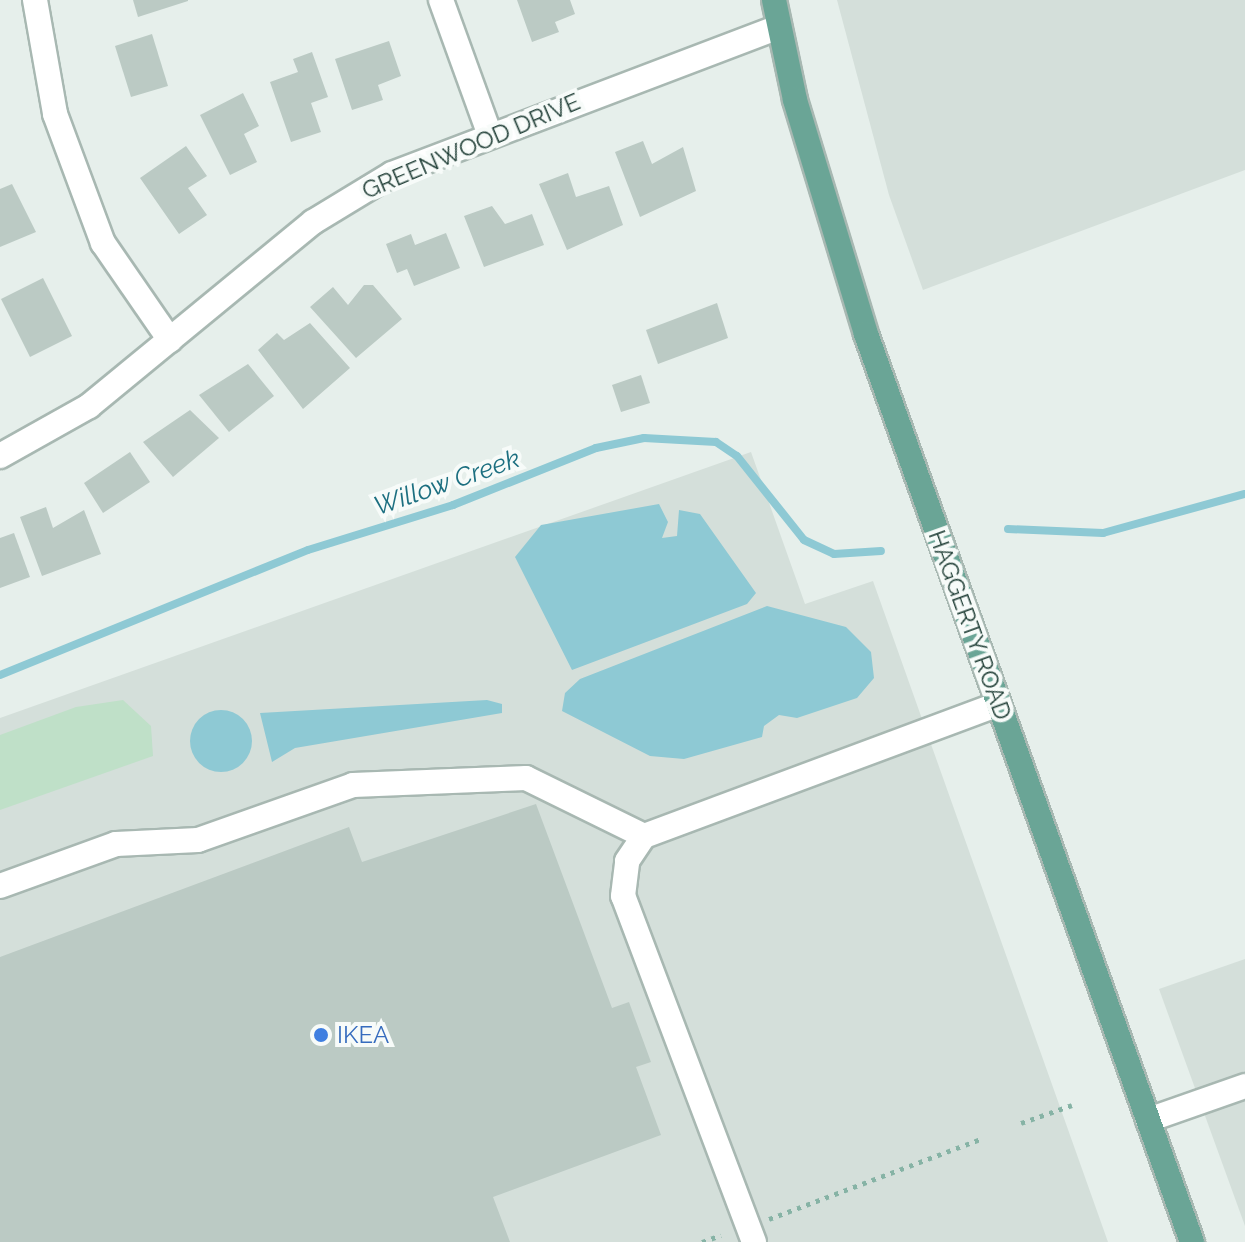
<!DOCTYPE html>
<style>
body{margin:0}
#map{position:relative;width:1245px;height:1242px;overflow:hidden;background:#e6efeb;font-family:Raleway,sans-serif}
div>[style]{position:absolute}
[style*='--x']{left:calc(var(--x)*1px);top:calc(var(--y)*1px);width:calc(var(--w)*1px);rotate:calc(var(--a)*1deg)}
.built>*{inset:0;background:#d4dfda}
.green>*{inset:0;background:#bfe0c8}
.water>*{inset:0;background:#8ec9d4}
.round{border-radius:50%}
.stream>*{height:8px;margin:-4px;padding:0 4px;transform-origin:4px;border-radius:4px;background:#8ec9d4}
.building>*{inset:0;background:#bbcac4}
.path>*{height:5px;margin-top:-2.5px;transform-origin:0;background:repeating-linear-gradient(90deg,#86b3a5 0 4px,transparent 0 10px)}
.roads{filter:drop-shadow(2px 0 #a8b8b2) drop-shadow(-2px 0 #a8b8b2) drop-shadow(0 2px #a8b8b2) drop-shadow(0 -2px #a8b8b2)}
.minor>*{height:24px;margin:-12px;padding:0 12px;transform-origin:12px;border-radius:12px;background:#fff}
.major>*{height:24px;margin:-12px;padding:0 12px;transform-origin:12px;border-radius:12px;background:#6aa596}
.dots>*{width:22px;height:22px;translate:-50% -50%;box-sizing:border-box;border:4px solid #f7fbf9;border-radius:50%}
span{translate:-50% -50%;white-space:nowrap;text-align:center;line-height:1.15;-webkit-text-stroke:8px #f7fbf9;paint-order:stroke}
.street-label{font-size:24px;color:#24423a}
.shop-label{font-size:24px;color:#366cbe}
.left{translate:0 -50%;text-align:left}
.water-label{font-size:26px;color:#1c6f80;font-style:italic}
</style>
<div id="map">
<div class="built">
<i style="clip-path:polygon(837px 0,1245px 0,1245px 170px,923px 290px,889px 195px)"></i>
<i style="clip-path:polygon(751px 452px,805px 604px,873px 581px,1108px 1242px,0 1242px,0 718px)"></i>
<i style="clip-path:polygon(1245px 959px,1245px 1226px,1159px 989px)"></i>
</div>
<div class="green">
<i style="clip-path:polygon(123px 700px,151px 726px,153px 756px,0 810px,0 735px,76px 707px)"></i>
</div>
<div class="water">
<i style="clip-path:polygon(659px 504px,668px 522px,662px 538px,677px 536px,679px 510px,700px 514px,756px 593px,747px 604px,572px 670px,515px 557px,541px 525px)"></i>
<i style="clip-path:polygon(767px 606px,846px 627px,871px 652px,874px 678px,857px 698px,797px 718px,779px 715px,764px 726px,762px 737px,684px 759px,650px 756px,562px 711px,565px 693px,580px 679px)"></i>
<i style="clip-path:polygon(487px 700px,502px 704px,502px 713px,295px 748px,272px 762px,260px 713px)"></i>
<i class="round" style="left:190px;top:710px;width:62px;height:62px"></i>
</div>
<div class="stream">
<i style="--x:1008;--y:529;--w:95;--a:2.4"></i>
<i style="--x:1103;--y:533;--w:147;--a:-15.4"></i>
<i style="--x:0;--y:675;--w:332;--a:-22.1"></i>
<i style="--x:308;--y:550;--w:152;--a:-17.2"></i>
<i style="--x:453;--y:505;--w:154;--a:-21.7"></i>
<i style="--x:596;--y:448;--w:49;--a:-11.8"></i>
<i style="--x:644;--y:438;--w:72;--a:3.2"></i>
<i style="--x:716;--y:442;--w:25;--a:34"></i>
<i style="--x:737;--y:456;--w:107;--a:51.4"></i>
<i style="--x:804;--y:540;--w:33;--a:25"></i>
<i style="--x:834;--y:554;--w:47;--a:-3.7"></i>
</div>
<div class="building">
<i style="clip-path:polygon(133px 0,188px 0,188px 1px,138px 17px)"></i>
<i style="clip-path:polygon(517px 0,570px 0,575px 14px,555px 22px,559px 32px,532px 42px)"></i>
<i style="clip-path:polygon(152px 34px,168px 86px,131px 97px,115px 46px)"></i>
<i style="clip-path:polygon(389px 41px,401px 76px,378px 85px,383px 100px,352px 110px,335px 59px)"></i>
<i style="clip-path:polygon(312px 52px,328px 97px,311px 103px,321px 132px,291px 142px,270px 82px,298px 72px,293px 59px)"></i>
<i style="clip-path:polygon(243px 93px,259px 126px,244px 134px,257px 162px,230px 175px,200px 115px)"></i>
<i style="clip-path:polygon(643px 141px,652px 164px,683px 147px,696px 191px,640px 217px,615px 152px)"></i>
<i style="clip-path:polygon(186px 146px,207px 176px,188px 188px,207px 215px,179px 234px,140px 178px)"></i>
<i style="clip-path:polygon(568px 173px,576px 197px,609px 186px,623px 225px,567px 250px,539px 184px)"></i>
<i style="clip-path:polygon(12px 184px,36px 232px,0 247px,0 189px)"></i>
<i style="clip-path:polygon(492px 206px,505px 224px,532px 214px,544px 245px,484px 267px,464px 216px)"></i>
<i style="clip-path:polygon(446px 233px,460px 268px,414px 286px,407px 269px,397px 273px,386px 244px,411px 234px,415px 245px)"></i>
<i style="clip-path:polygon(43px 278px,72px 336px,30px 357px,1px 299px)"></i>
<i style="clip-path:polygon(364px 285px,373px 285px,402px 319px,356px 358px,310px 307px,333px 287px,348px 305px)"></i>
<i style="clip-path:polygon(717px 303px,728px 338px,658px 364px,646px 330px)"></i>
<i style="clip-path:polygon(310px 323px,350px 368px,303px 409px,258px 350px,277px 333px,284px 340px)"></i>
<i style="clip-path:polygon(248px 364px,274px 396px,229px 432px,199px 395px)"></i>
<i style="clip-path:polygon(641px 375px,650px 403px,621px 412px,612px 385px)"></i>
<i style="clip-path:polygon(190px 410px,219px 438px,173px 477px,143px 442px)"></i>
<i style="clip-path:polygon(130px 452px,150px 482px,103px 513px,84px 483px)"></i>
<i style="clip-path:polygon(46px 507px,53px 528px,84px 510px,101px 554px,42px 576px,20px 517px)"></i>
<i style="clip-path:polygon(14px 533px,30px 577px,0 588px,0 538px)"></i>
<i style="clip-path:polygon(536px 804px,612px 1008px,629px 1002px,651px 1062px,636px 1067px,661px 1135px,493px 1197px,510px 1242px,0 1242px,0 957px,349px 827px,362px 862px)"></i>
</div>
<div class="path">
<i style="--x:1021;--y:1123;--w:54;--a:-19.4"></i>
<i style="--x:769;--y:1219;--w:227;--a:-20.7"></i>
<i style="--x:702;--y:1242;--w:20;--a:-20"></i>
</div>
<div class="roads">
<div class="minor">
<i style="--x:35;--y:0;--w:116;--a:80"></i>
<i style="--x:55;--y:114;--w:138;--a:69.6"></i>
<i style="--x:103;--y:243;--w:118;--a:55.4"></i>
<i style="--x:441;--y:0;--w:144;--a:70.1"></i>
<i style="--x:0;--y:456;--w:102;--a:-29.3"></i>
<i style="--x:89;--y:406;--w:290;--a:-39.4"></i>
<i style="--x:313;--y:222;--w:92;--a:-31.3"></i>
<i style="--x:392;--y:174;--w:413;--a:-20.8"></i>
<i style="--x:0;--y:886;--w:123;--a:-19.9"></i>
<i style="--x:116;--y:844;--w:82;--a:-2.8"></i>
<i style="--x:198;--y:840;--w:164;--a:-19.5"></i>
<i style="--x:353;--y:785;--w:173;--a:-2.3"></i>
<i style="--x:526;--y:778;--w:131;--a:26.2"></i>
<i style="--x:1148;--y:1120;--w:103;--a:-19.3"></i>
<i style="--x:754;--y:1242;--w:370;--a:-110.7"></i>
<i style="--x:623;--y:896;--w:35;--a:-83"></i>
<i style="--x:627;--y:861;--w:30;--a:-56"></i>
<i style="--x:644;--y:836;--w:378;--a:-20.4"></i>
</div>
<div class="major">
<i style="--x:774;--y:0;--w:102;--a:78.1"></i>
<i style="--x:795;--y:100;--w:245;--a:73.1"></i>
<i style="--x:866;--y:334;--w:965;--a:70.25"></i>
</div>
</div>
<div class="dots">
<i style="left:321px;top:1035px;background:#3f7fe0"></i>
</div>
<div class="street-label">
<span style="left:471px;top:146px;rotate:-23deg">GREENWOOD DRIVE</span>
<span style="left:970px;top:625px;rotate:70deg">HAGGERTY ROAD</span>
</div>
<div class="shop-label">
<span class="left" style="left:337px;top:1035px">IKEA</span>
</div>
<div class="water-label">
<span style="left:447px;top:483px;rotate:-19deg">Willow Creek</span>
</div>
</div>
